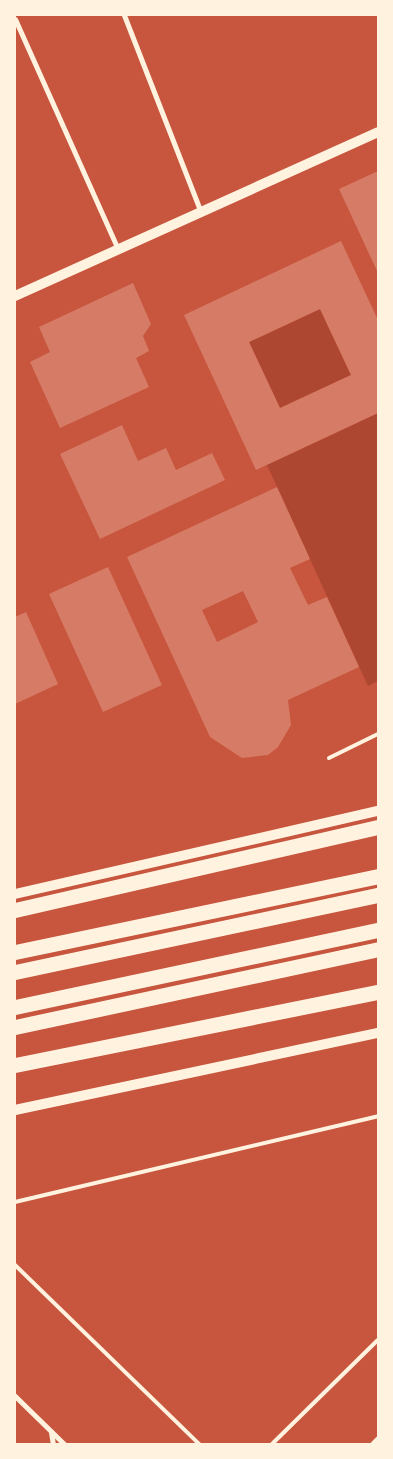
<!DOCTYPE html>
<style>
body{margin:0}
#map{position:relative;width:393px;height:1459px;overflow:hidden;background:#c8553d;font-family:"IBM Plex Sans",sans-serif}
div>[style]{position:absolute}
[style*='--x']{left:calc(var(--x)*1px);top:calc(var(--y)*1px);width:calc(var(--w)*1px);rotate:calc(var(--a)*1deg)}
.green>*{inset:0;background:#ae4732}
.building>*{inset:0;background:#d67c66}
.service>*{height:4px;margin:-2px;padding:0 2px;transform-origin:2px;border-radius:2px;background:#fff3e0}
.minor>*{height:5px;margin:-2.5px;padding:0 2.5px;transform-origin:2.5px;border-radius:2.5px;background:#fff3e0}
.secondary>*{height:10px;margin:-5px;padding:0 5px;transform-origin:5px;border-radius:5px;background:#fff3e0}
.motorway>*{height:15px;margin:-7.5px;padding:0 7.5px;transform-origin:7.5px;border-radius:7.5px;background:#fff3e0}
span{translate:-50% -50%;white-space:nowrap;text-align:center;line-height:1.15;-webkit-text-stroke:4px #fff3e0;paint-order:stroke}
.frame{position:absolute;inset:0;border:16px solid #fff3e0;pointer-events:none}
</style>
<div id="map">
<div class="green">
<i style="clip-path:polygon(320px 309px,351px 375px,280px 408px,249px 342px)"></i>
<i style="clip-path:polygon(378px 413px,378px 681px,368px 686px,267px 465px)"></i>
</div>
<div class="building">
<i style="clip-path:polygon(378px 171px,378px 273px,339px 189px)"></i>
<i style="clip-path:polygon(evenodd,341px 241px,378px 320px,378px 413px,256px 470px,184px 315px,341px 241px,320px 309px,351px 375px,280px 408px,249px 342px,320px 309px)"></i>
<i style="clip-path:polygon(133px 283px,151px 324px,143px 336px,149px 351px,136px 358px,149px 387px,60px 428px,30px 362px,50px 352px,39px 327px)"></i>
<i style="clip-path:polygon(122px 425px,138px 461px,166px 448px,176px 470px,212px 453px,225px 480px,100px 539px,60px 454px)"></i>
<i style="clip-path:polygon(evenodd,277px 487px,310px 559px,290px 568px,308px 605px,327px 597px,359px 667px,288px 700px,291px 725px,278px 747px,268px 755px,242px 758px,210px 737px,127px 557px,277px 487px,243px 591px,258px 622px,217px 642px,202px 610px,243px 591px)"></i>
<i style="clip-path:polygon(108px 567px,162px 685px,103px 712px,49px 594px)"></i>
<i style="clip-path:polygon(26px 612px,58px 684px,15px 704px,15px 617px)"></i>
</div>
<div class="service">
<i style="--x:329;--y:758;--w:55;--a:-26.1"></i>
<i style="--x:15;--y:1202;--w:373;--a:-13.3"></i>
<i style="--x:15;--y:1265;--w:257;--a:44.2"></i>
<i style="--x:272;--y:1444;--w:148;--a:-44.5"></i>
</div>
<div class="minor">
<i style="--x:124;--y:15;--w:212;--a:68.7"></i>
<i style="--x:15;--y:19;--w:252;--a:65.9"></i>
<i style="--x:15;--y:1396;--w:69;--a:44.4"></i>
<i style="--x:51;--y:1432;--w:12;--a:81"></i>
<i style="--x:372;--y:1444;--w:8;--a:-45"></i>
</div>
<div class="secondary">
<i style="--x:15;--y:296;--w:398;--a:-24.3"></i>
<i style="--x:15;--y:894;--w:372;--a:-12.9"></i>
<i style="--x:15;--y:1110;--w:371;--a:-12"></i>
</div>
<div class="motorway">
<i style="--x:15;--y:910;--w:372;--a:-12.9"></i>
<i style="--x:15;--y:952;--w:371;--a:-11.8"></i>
<i style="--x:15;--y:972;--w:371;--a:-12"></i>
<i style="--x:15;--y:1007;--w:371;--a:-12"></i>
<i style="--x:15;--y:1027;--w:371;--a:-12.1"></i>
<i style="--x:15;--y:1065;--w:370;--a:-11.4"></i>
</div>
<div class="frame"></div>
</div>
